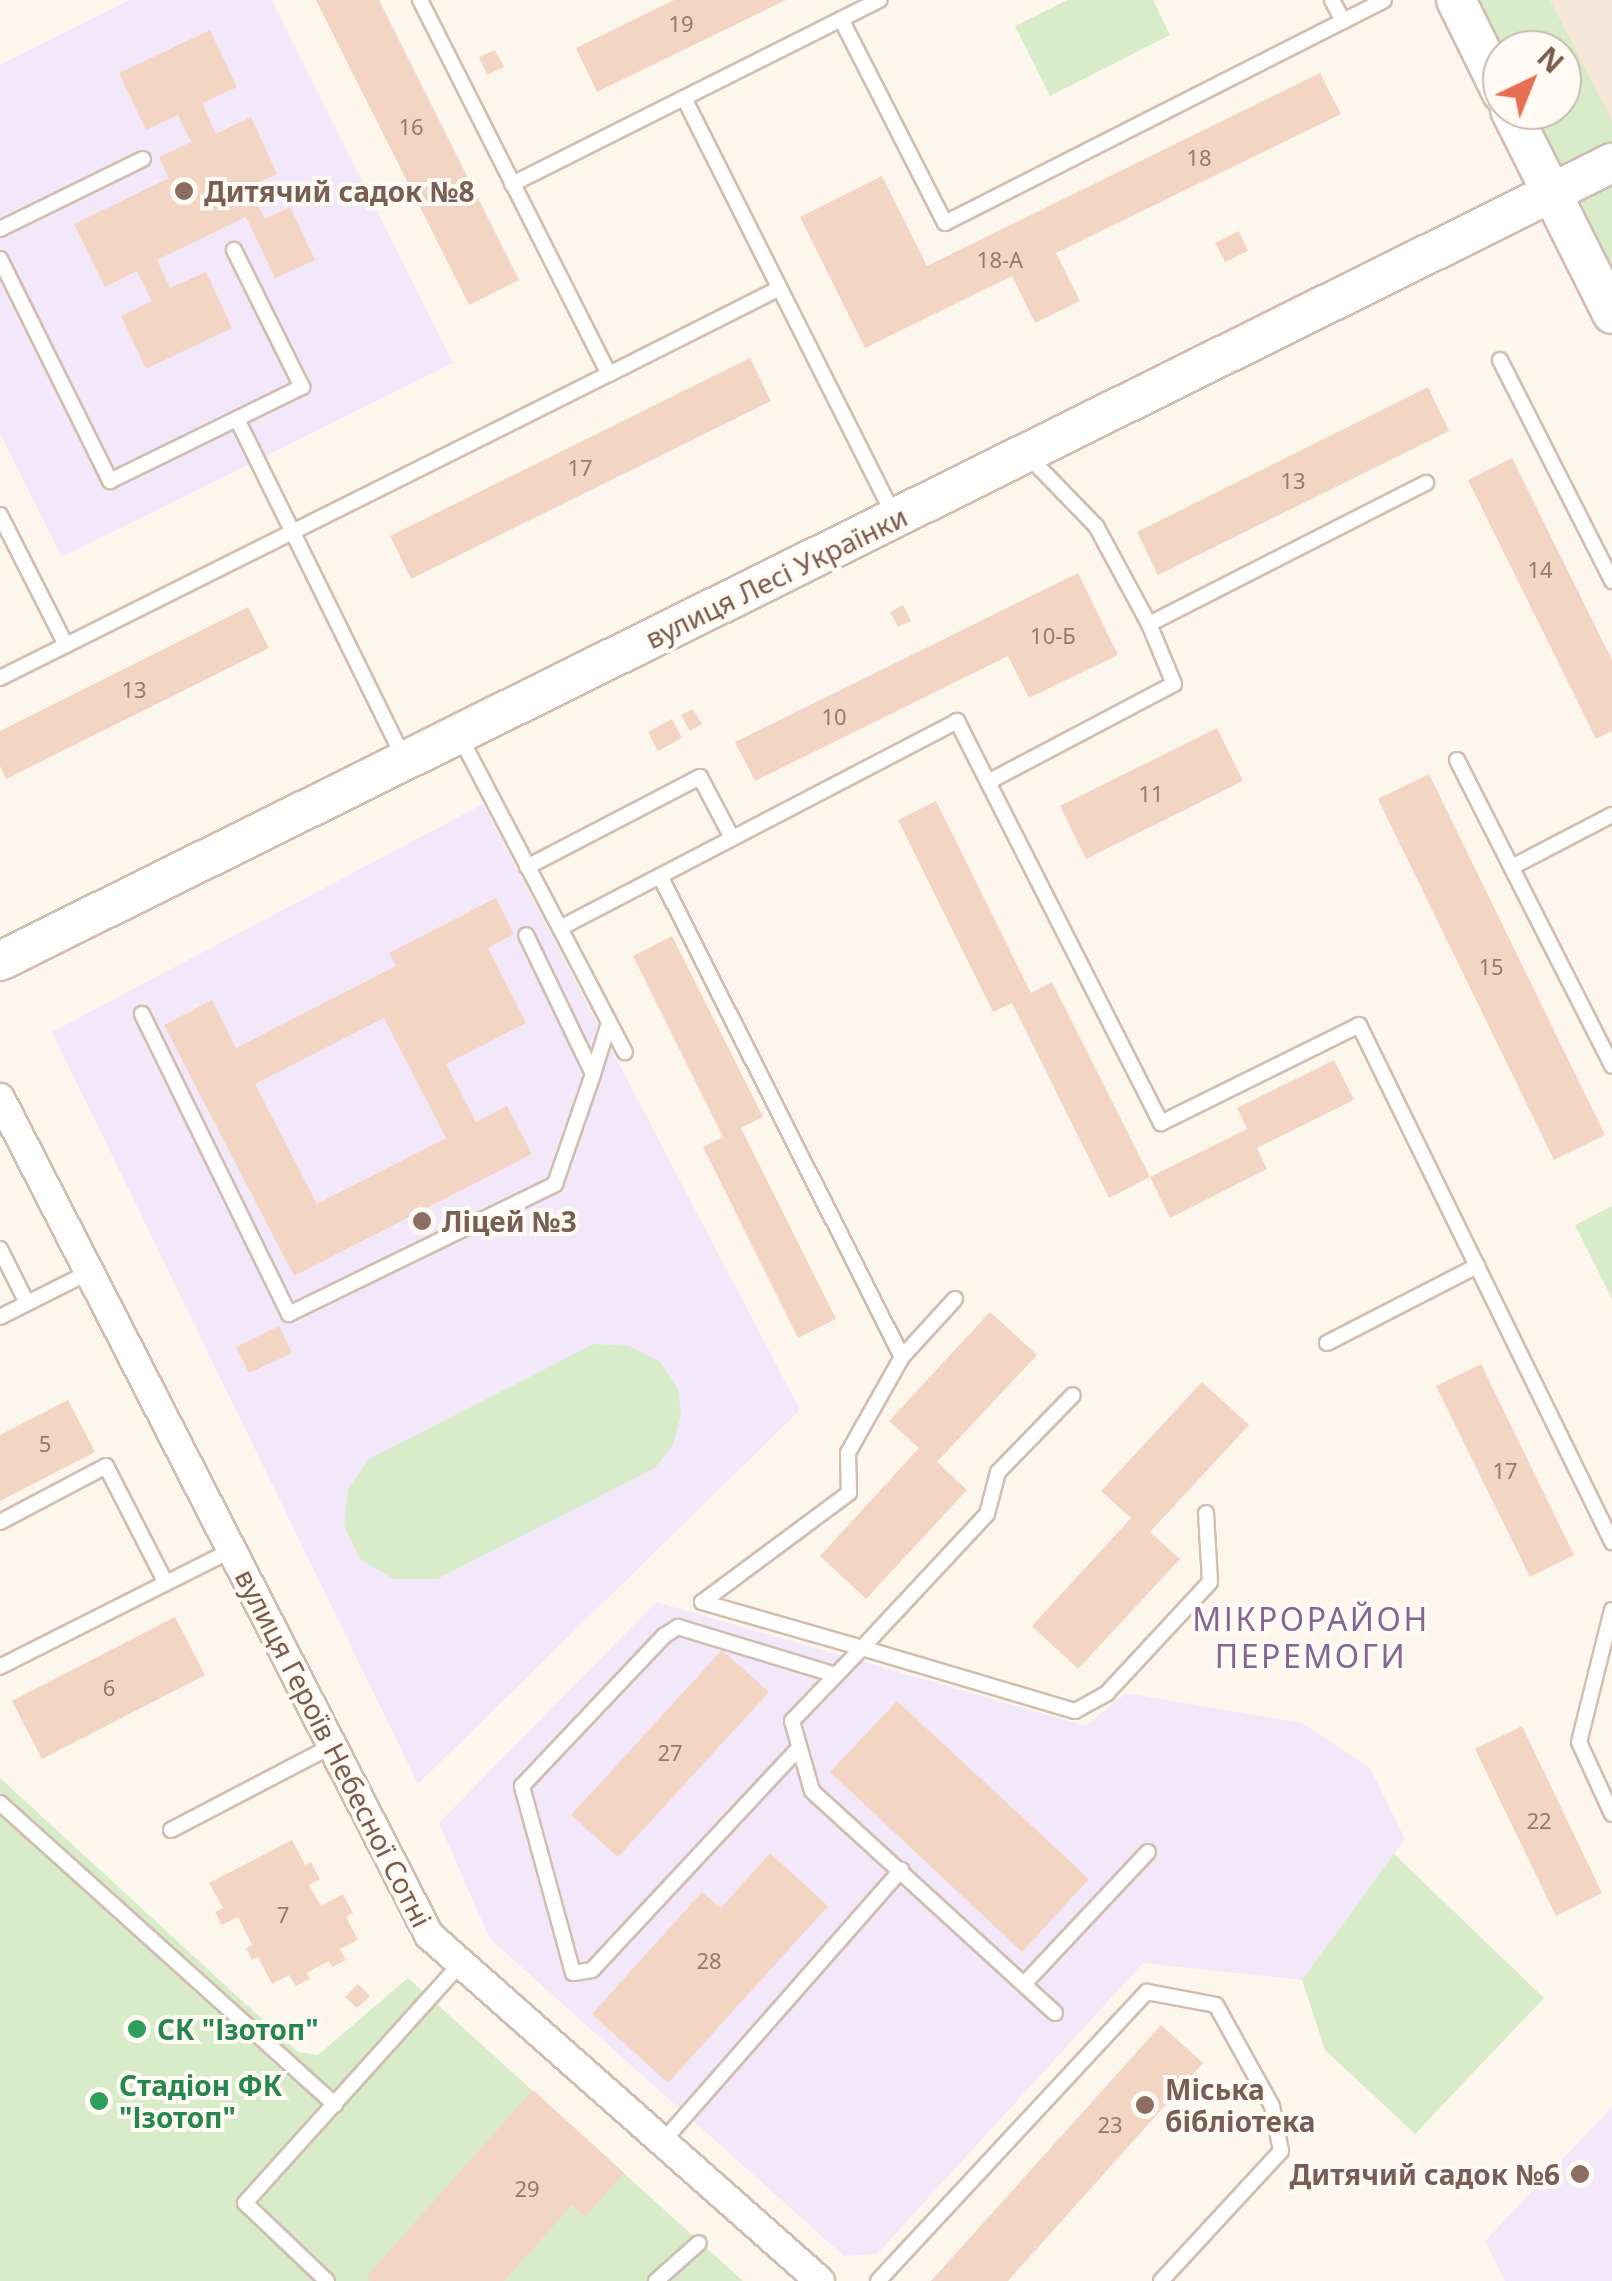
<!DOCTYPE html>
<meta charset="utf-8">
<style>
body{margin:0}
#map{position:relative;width:1612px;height:2281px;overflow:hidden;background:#fdf6ec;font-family:"Noto Sans",sans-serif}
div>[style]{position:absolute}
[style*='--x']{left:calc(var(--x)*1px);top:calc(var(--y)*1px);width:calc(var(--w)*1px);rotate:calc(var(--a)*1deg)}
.residential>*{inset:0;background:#f5e8da}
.education>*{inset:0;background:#f3e8fa}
.green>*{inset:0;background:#d8ecc9}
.building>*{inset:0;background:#f3d5c3}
.roads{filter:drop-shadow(2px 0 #d1beb0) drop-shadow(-2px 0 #d1beb0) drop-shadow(0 2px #d1beb0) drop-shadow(0 -2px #d1beb0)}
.lane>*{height:14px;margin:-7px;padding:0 7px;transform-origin:7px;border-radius:7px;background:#fff}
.street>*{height:28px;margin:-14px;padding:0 14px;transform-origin:14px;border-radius:14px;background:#fff}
.secondary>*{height:38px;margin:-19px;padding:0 19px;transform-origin:19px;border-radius:19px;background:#fff}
.dots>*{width:28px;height:28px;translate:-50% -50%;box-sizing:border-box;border:5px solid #fffaf3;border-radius:50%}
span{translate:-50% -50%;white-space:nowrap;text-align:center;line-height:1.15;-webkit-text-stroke:8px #fffaf3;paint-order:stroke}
.number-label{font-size:22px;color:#987a6a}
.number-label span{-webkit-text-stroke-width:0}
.education-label{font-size:28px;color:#785e54;font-weight:700}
.left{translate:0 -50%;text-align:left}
.right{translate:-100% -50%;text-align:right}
.street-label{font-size:28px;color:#7a5c4d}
.leisure-label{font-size:28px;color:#27864d;font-weight:700}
.quarter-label{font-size:32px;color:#846695;letter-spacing:2.5px}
.north{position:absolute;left:1482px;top:30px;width:100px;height:100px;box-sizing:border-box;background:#fffaf3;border:2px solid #cabbb1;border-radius:50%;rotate:43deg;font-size:28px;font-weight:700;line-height:40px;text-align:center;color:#7a5c4d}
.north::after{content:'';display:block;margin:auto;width:35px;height:45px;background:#e76f51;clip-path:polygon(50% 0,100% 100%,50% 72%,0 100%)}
</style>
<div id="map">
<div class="residential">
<i style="clip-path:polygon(1456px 0,1612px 0,1612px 163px,1562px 110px,1562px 50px,1502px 50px)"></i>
</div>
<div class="education">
<i style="clip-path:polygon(130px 0,272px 0,453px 363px,62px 557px,0 433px,0 65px)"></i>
<i style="clip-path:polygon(483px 804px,800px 1410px,418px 1784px,52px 1032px)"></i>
<i style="clip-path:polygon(656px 1602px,1086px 1726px,1126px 1693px,1302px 1723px,1370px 1768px,1405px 1839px,1302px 1980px,1143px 1963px,877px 2254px,844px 2256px,490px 1939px,439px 1823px)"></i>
<i style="clip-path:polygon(1612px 2107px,1612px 2281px,1505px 2281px,1485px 2241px)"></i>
</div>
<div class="green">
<i style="clip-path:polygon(1067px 0,1153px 0,1170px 35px,1050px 96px,1015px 26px)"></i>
<i style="clip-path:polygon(1456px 0,1550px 0,1612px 121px,1612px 314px,1510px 110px,1562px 110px,1562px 50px,1502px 50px,1502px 93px)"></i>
<i style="clip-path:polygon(1612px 1206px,1612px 1299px,1575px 1225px)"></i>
<i style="clip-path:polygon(594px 1344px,629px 1346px,660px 1362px,678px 1389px,681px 1415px,673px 1445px,655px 1468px,437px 1579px,393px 1579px,360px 1559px,344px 1526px,348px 1489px,369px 1459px)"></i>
<i style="clip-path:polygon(0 1778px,298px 2052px,318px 2055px,408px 1978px,743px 2281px,0 2281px)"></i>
<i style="clip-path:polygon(1394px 1854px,1544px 1998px,1415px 2134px,1325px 2050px,1302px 1980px)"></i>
</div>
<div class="building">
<i style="clip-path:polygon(316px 0,379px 0,519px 280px,469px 305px)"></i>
<i style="clip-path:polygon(674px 0,786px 0,597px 92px,576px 48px)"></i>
<i style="clip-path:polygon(210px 30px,237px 87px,202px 103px,216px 134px,251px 117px,277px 174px,249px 187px,265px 219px,290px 207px,315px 260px,275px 278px,246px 217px,157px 260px,170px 288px,206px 272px,232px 328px,146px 369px,121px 316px,152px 301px,137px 271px,105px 287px,74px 224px,169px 178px,159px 157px,191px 142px,178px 115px,146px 130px,119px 73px)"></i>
<i style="clip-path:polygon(495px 50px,504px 67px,487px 75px,479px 57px)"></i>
<i style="clip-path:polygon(1320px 73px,1341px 114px,1056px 253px,1080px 301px,1035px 323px,1012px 276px,865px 348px,800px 217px,882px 176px,927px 266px)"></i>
<i style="clip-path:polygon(1239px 231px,1248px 251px,1225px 262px,1215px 243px)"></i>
<i style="clip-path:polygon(750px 358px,771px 401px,411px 579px,390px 536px)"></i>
<i style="clip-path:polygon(1428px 387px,1449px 431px,1158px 575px,1137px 532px)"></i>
<i style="clip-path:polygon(1512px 458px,1612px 660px,1612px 731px,1596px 739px,1468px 480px)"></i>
<i style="clip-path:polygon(1078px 573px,1118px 655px,1029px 698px,1008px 656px,755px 781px,735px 742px)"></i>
<i style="clip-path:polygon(903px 605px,911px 621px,898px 627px,890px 612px)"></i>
<i style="clip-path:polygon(248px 607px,269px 648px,6px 779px,0 766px,0 731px)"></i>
<i style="clip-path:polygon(693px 709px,702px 724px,690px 731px,681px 715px)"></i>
<i style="clip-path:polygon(672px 719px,682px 738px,658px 751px,648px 732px)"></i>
<i style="clip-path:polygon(1217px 728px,1243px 781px,1086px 859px,1060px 806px)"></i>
<i style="clip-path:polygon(1429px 774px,1605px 1135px,1554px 1160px,1378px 799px)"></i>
<i style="clip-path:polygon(936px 801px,1031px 993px,1052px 982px,1150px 1177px,1109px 1198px,1012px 1003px,993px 1012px,898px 820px)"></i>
<i style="clip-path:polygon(evenodd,496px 898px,514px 934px,488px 948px,526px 1023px,446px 1064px,476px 1122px,507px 1106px,532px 1154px,294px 1276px,164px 1025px,212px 1000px,236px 1048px,396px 966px,389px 953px,496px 898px,384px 1018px,446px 1138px,317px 1204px,255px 1084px,384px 1018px)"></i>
<i style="clip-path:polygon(672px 936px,763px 1117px,741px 1128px,836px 1319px,798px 1338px,703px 1147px,723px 1137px,633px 956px)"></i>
<i style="clip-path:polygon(1334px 1060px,1354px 1100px,1257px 1148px,1267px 1169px,1170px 1218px,1150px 1177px,1247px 1129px,1237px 1108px)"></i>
<i style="clip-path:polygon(990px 1312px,1037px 1355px,937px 1462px,967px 1490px,866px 1599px,820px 1556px,919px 1448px,889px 1421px)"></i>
<i style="clip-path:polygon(279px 1326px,292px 1353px,249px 1373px,236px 1347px)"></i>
<i style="clip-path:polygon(1481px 1364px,1574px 1555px,1530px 1577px,1436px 1386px)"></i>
<i style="clip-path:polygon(1202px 1382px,1249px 1425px,1150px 1532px,1180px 1559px,1078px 1669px,1032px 1626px,1131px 1518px,1101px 1491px)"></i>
<i style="clip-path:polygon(68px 1400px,95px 1452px,0 1501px,0 1435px)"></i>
<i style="clip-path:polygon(175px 1617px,205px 1675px,42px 1759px,12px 1701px)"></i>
<i style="clip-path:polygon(722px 1650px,769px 1692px,618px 1857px,571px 1815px)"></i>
<i style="clip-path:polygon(897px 1701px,1089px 1879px,1022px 1952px,830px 1772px)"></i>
<i style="clip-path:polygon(1522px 1726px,1602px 1893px,1556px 1916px,1475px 1749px)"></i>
<i style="clip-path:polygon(292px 1840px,305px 1865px,311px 1862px,320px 1879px,309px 1885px,321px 1906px,343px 1894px,353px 1913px,346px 1917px,358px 1940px,340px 1949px,346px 1960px,332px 1967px,329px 1961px,307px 1973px,310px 1979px,296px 1986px,289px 1975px,272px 1984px,258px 1957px,252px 1960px,246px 1948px,252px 1945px,238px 1917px,222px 1925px,215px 1912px,223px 1908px,209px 1883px)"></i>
<i style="clip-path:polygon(770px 1853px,828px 1906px,668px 2083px,592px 2014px,702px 1892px,721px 1908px)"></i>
<i style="clip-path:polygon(358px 1984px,370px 1996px,357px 2008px,345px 1997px)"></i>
<i style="clip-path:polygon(1161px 2025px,1203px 2063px,1008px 2281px,931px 2281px)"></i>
<i style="clip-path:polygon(533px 2090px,624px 2173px,585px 2217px,572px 2205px,504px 2281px,370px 2281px,366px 2277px)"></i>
</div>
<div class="roads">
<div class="lane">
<i style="--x:420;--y:0;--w:419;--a:63.2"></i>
<i style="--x:609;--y:374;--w:191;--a:-26.7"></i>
<i style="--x:1332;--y:0;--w:24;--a:62"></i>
<i style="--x:841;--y:19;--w:229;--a:63"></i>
<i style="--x:945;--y:223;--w:492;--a:-26.9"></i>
<i style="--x:684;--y:98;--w:469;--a:63.3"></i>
<i style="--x:512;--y:184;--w:411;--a:-26.6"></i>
<i style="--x:0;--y:229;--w:159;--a:-26.1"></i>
<i style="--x:0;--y:259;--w:248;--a:63.6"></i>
<i style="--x:110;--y:481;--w:214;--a:-26.1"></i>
<i style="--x:302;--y:387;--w:153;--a:-116.4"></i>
<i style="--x:1500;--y:360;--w:248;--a:63.1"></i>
<i style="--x:237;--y:419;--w:380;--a:63.8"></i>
<i style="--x:0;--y:515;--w:146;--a:63.1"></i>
<i style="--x:1149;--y:624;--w:311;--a:-27"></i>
<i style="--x:0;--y:678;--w:681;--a:-26.53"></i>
<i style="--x:459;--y:735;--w:358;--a:62.4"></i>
<i style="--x:1457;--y:760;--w:343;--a:63.1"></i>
<i style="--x:988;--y:782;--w:210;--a:-27.8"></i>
<i style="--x:1174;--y:684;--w:65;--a:-112.6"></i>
<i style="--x:1149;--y:624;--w:111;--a:-118.4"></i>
<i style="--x:1096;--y:526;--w:98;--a:-134.2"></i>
<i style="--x:527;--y:867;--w:195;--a:-27.5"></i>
<i style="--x:700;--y:777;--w:69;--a:62.3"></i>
<i style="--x:1512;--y:867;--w:113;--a:-27.5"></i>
<i style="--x:660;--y:876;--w:538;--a:63.29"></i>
<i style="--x:560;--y:928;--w:448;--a:-27.5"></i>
<i style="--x:957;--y:721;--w:451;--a:63.1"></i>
<i style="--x:1161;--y:1123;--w:221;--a:-26.3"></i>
<i style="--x:1359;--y:1025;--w:576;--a:63.92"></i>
<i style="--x:142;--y:1014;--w:334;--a:63.9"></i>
<i style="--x:289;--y:1314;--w:296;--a:-26"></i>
<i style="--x:555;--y:1184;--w:116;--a:-70.9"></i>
<i style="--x:593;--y:1074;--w:154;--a:-115.7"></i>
<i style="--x:593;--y:1074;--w:53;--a:-72.6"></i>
<i style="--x:0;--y:1249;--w:60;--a:63.4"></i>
<i style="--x:955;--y:1299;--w:79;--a:132.4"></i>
<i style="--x:902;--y:1357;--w:110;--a:119.4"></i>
<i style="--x:848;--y:1453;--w:40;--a:88.6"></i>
<i style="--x:849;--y:1493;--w:183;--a:143.4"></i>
<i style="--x:702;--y:1602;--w:166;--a:16"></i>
<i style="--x:862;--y:1648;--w:183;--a:-47"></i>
<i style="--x:987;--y:1514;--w:43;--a:-75.3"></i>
<i style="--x:998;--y:1472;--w:107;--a:-45.8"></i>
<i style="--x:0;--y:1317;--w:100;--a:-26.8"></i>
<i style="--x:1327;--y:1343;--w:169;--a:-27.2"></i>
<i style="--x:0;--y:1522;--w:120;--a:-27.8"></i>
<i style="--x:106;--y:1466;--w:131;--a:62.9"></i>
<i style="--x:166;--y:1583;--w:186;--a:153.2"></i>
<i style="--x:166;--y:1583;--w:74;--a:-26.6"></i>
<i style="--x:1612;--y:1610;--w:136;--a:104"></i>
<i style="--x:1579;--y:1742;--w:79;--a:65.4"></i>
<i style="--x:798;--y:1749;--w:302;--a:133"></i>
<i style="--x:592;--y:1970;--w:19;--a:171"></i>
<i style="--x:573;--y:1973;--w:194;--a:-105.3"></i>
<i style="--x:522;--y:1786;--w:207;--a:-46.6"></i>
<i style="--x:664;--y:1636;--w:17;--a:-33"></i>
<i style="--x:678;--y:1627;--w:165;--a:16.9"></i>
<i style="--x:0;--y:1803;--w:451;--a:42"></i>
<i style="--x:171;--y:1830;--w:182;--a:-27.6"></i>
<i style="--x:1024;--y:1984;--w:181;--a:-46.8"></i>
<i style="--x:1055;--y:2013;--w:329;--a:-137.6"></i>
<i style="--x:812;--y:1791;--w:73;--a:-105.9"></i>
<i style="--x:792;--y:1721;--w:101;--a:-46.2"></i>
<i style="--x:862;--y:1648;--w:222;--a:16.5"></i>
<i style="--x:1075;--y:1711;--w:37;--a:-29"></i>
<i style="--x:1107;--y:1693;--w:151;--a:-47.1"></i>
<i style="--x:1210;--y:1582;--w:69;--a:-93.3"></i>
<i style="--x:663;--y:2141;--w:361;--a:-48.7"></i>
<i style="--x:327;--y:2281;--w:113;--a:-136.4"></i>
<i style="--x:245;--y:2203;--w:323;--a:-48"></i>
<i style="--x:656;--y:2281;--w:57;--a:-41.5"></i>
<i style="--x:878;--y:2281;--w:395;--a:-47.1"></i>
<i style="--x:1147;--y:1992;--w:70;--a:10.7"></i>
<i style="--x:1216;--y:2005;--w:115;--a:61"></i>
<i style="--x:1272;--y:2106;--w:46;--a:78.7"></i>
<i style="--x:1281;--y:2151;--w:177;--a:132.7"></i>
</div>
<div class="street">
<i style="--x:0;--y:1098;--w:941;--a:62.86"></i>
<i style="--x:429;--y:1935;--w:522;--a:41.51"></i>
</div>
<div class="secondary">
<i style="--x:1456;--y:0;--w:104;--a:63.7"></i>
<i style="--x:1510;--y:110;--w:228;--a:63.4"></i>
<i style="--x:0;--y:961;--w:1799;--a:-26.34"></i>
</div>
</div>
<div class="dots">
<i style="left:184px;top:191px;background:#8d6e63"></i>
<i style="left:422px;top:1221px;background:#8d6e63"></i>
<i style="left:137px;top:2029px;background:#2e9e5b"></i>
<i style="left:99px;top:2101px;background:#2e9e5b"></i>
<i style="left:1145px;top:2105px;background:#8d6e63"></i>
<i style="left:1580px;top:2174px;background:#8d6e63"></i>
</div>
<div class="number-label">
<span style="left:681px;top:24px">19</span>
<span style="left:411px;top:127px">16</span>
<span style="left:1199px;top:158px">18</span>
<span style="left:1000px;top:260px">18-А</span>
<span style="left:580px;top:468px">17</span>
<span style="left:1293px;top:481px">13</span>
<span style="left:1540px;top:570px">14</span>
<span style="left:1053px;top:636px">10-Б</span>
<span style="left:134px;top:690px">13</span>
<span style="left:834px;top:717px">10</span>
<span style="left:1151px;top:794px">11</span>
<span style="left:1491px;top:967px">15</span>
<span style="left:45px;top:1444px">5</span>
<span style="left:1505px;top:1471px">17</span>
<span style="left:109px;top:1688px">6</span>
<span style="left:670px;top:1753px">27</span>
<span style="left:1539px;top:1821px">22</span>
<span style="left:283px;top:1915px">7</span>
<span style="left:709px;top:1961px">28</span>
<span style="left:1110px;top:2125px">23</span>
<span style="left:527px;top:2189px">29</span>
</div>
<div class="education-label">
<span class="left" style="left:204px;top:191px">Дитячий садок №8</span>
<span class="left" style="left:442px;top:1221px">Ліцей №3</span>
<span class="left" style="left:1165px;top:2105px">Міська<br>бібліотека</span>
<span class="right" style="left:1560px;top:2174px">Дитячий садок №6</span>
</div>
<div class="street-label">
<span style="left:776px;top:577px;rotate:-26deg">вулиця Лесі Українки</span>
<span style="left:334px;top:1748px;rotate:63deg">вулиця Героїв Небесної Сотні</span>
</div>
<div class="leisure-label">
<span class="left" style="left:157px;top:2029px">СК "Ізотоп"</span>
<span class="left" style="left:119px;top:2101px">Стадіон ФК<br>"Ізотоп"</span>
</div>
<div class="quarter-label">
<span style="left:1311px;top:1638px">МІКРОРАЙОН<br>ПЕРЕМОГИ</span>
</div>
<div class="north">N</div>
</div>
